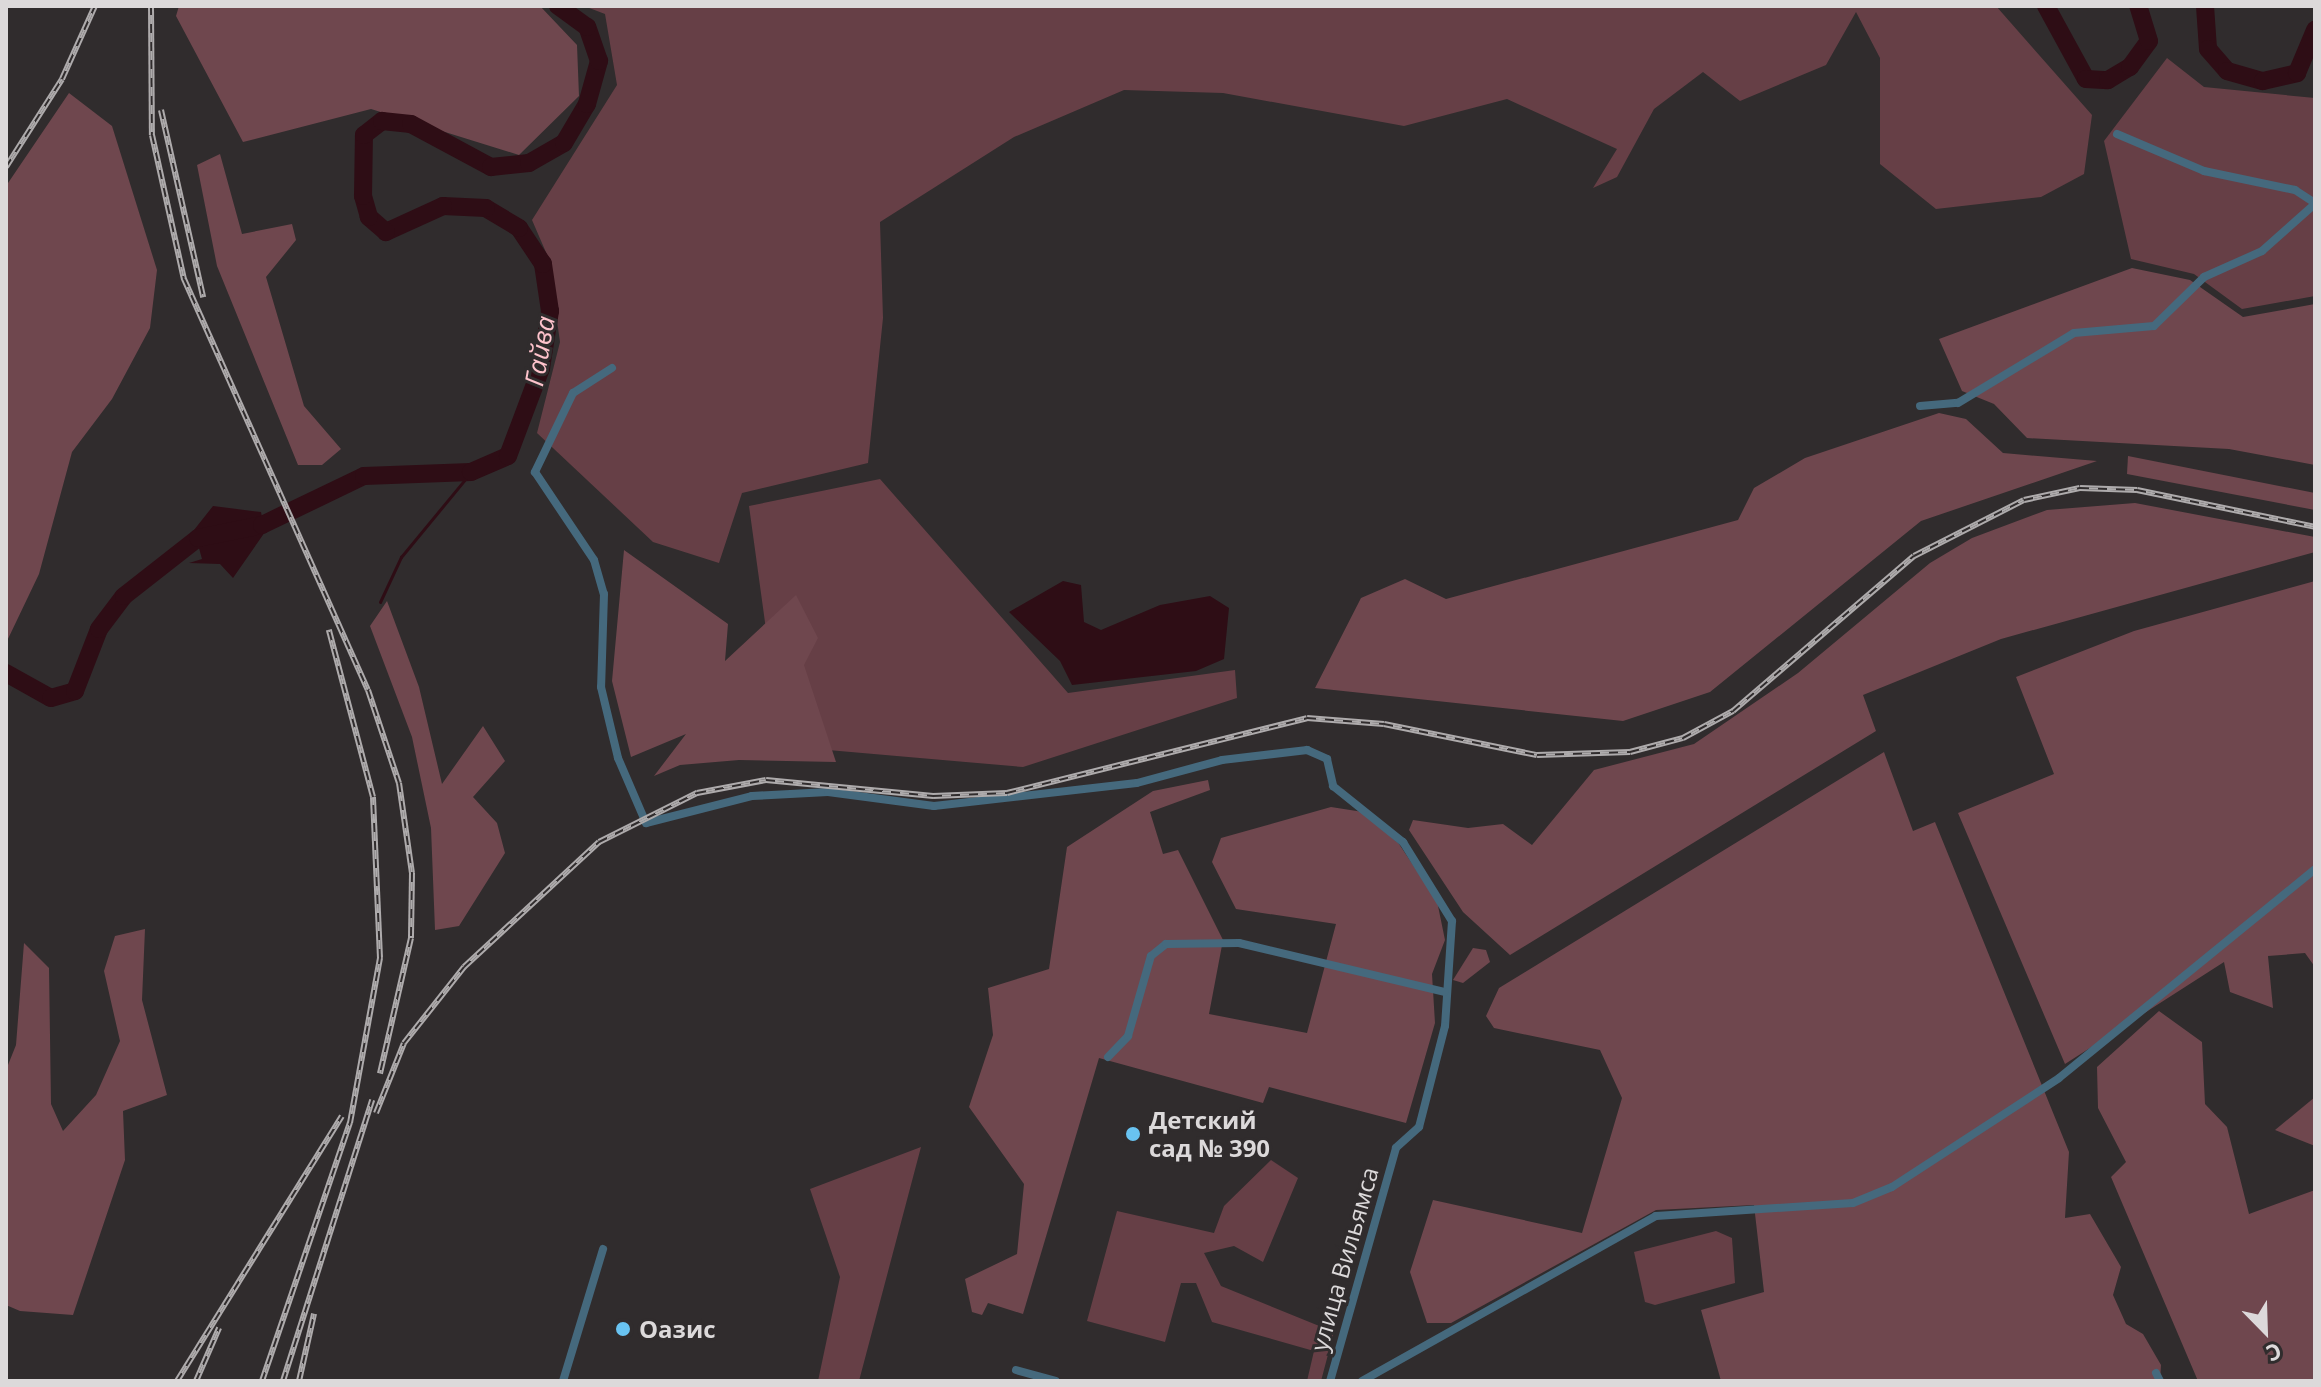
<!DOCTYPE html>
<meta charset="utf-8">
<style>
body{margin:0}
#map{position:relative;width:2321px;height:1387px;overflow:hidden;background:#302c2d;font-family:"Open Sans",sans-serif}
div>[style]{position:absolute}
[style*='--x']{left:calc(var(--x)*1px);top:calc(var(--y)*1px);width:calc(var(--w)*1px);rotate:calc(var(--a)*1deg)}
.green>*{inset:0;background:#663f46}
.forest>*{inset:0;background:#6f474e}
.water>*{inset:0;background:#2e0d15}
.stream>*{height:3px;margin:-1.5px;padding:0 1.5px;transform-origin:1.5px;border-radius:1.5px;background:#2e0d15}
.river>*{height:18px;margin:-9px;padding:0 9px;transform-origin:9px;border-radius:9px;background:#2e0d15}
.minor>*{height:8px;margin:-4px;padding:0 4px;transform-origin:4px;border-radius:4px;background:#45697d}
.rail>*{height:6px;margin-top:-3px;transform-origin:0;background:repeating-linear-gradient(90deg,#302c2d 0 9px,#aeabac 0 18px);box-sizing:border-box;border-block:2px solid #aeabac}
.dots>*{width:22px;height:22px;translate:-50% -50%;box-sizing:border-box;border:4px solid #302c2d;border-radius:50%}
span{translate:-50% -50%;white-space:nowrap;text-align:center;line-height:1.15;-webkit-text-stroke:6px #302c2d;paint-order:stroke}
.poi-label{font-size:24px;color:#dcd9da;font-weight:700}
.left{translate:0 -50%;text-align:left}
.street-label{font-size:24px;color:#dcd9da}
.water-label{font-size:26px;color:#fec3cc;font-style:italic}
.frame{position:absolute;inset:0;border:8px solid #dcd9da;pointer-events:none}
.north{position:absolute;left:2225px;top:1291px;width:80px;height:80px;-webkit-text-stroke:6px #302c2d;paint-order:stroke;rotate:157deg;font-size:22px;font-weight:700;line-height:32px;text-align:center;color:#dcd9da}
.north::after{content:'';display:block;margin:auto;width:28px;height:36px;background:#dcd9da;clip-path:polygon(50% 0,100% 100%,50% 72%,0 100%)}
</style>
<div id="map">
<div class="green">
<i style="clip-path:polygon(584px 6px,1996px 6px,2092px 115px,2084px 174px,2041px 197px,1936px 209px,1880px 164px,1880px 58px,1856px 12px,1826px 65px,1740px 101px,1703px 72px,1654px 109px,1617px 177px,1593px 188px,1617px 149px,1507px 99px,1404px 126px,1223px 93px,1124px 90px,1014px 137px,880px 222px,883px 318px,868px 463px,742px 493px,719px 563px,653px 542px,537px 433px,560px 342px,548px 257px,532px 220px,617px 85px,605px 14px)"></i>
<i style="clip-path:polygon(2167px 58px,2204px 87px,2315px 98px,2315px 296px,2242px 309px,2194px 274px,2131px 259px,2104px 141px)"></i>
<i style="clip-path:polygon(880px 479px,1068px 693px,1235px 670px,1237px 698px,1023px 767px,782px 746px,749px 506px)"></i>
<i style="clip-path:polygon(921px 1147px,859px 1381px,818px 1381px,840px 1277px,810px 1189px)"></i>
<i style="clip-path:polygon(1271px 1160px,1298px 1178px,1263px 1262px,1234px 1246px,1204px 1253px,1221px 1286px,1334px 1332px,1321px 1381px,1307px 1381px,1314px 1351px,1212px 1322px,1196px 1283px,1181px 1283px,1165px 1342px,1087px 1321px,1117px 1211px,1214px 1233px,1224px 1206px)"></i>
<i style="clip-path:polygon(1716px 1231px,1732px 1238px,1735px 1283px,1655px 1305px,1645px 1302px,1634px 1252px)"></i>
</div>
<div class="forest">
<i style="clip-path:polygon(179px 6px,540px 6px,577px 45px,579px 96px,519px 155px,371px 109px,243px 142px,176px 16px)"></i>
<i style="clip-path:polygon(69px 93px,112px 126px,157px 270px,150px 328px,112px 399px,72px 452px,39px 574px,7px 641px,6px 186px)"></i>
<i style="clip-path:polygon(220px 154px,242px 234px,292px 224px,296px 240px,266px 277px,304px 406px,341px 449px,322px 465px,298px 465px,217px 266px,197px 165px)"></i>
<i style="clip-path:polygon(2132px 268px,2190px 280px,2243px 317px,2315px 304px,2315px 465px,2229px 449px,2027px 438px,1994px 404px,1962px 391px,1939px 339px)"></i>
<i style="clip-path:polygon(1939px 413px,1966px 419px,2003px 453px,2097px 461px,1921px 521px,1710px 692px,1623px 721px,1315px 688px,1361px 598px,1405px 579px,1446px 599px,1738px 520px,1754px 488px,1805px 458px)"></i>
<i style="clip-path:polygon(2128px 456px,2315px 493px,2315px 510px,2127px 474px)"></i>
<i style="clip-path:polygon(2135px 503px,2315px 537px,2315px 552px,2001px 639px,1863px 695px,1876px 731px,1510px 955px,1463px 912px,1409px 830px,1413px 820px,1468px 828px,1503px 824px,1532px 845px,1594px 770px,1694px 744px,1798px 673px,1930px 563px,1972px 538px,2047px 510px)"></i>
<i style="clip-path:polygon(624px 550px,728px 624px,725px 661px,796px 595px,818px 638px,804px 665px,836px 762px,739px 760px,680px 765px,654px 776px,686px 734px,631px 757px,612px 681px)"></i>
<i style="clip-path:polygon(2315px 581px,2315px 967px,2305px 953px,2268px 956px,2273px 1008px,2230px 992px,2224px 962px,2065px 1064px,1958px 813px,2054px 774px,2016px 677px,2134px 631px)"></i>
<i style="clip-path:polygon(387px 601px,419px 687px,442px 784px,483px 726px,505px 761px,473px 797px,497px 823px,505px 853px,459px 926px,435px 930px,431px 828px,412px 737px,370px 626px)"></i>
<i style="clip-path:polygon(1884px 752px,1913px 831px,1935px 822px,2069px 1152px,2065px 1218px,2090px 1214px,2121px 1267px,2113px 1295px,2126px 1324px,2143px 1334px,2161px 1365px,2160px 1381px,1721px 1381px,1701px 1310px,1764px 1292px,1754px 1205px,1656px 1210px,1451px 1323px,1427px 1323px,1410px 1272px,1433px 1200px,1582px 1233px,1622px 1098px,1600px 1050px,1494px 1028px,1486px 1016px,1499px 988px)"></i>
<i style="clip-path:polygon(1208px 780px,1210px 790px,1150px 812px,1163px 854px,1178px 850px,1223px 940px,1209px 1014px,1307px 1033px,1336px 924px,1236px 909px,1212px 862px,1221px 838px,1331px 807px,1363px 812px,1399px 844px,1437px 901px,1445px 940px,1432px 974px,1435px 1023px,1406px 1123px,1269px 1087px,1263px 1103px,1099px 1058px,1023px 1314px,988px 1303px,982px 1315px,972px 1312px,965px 1279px,1017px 1254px,1024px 1184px,969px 1107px,993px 1035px,988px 988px,1049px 969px,1067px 847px,1153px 791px)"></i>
<i style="clip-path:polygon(145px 929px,142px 1000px,167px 1095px,123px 1111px,125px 1160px,73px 1315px,20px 1311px,6px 1305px,6px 1070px,16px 1045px,24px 943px,49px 968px,51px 1104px,63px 1131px,96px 1095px,120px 1041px,104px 971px,115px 936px)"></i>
<i style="clip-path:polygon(1473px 948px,1486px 950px,1490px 962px,1463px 983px,1453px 980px)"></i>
<i style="clip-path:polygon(2159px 1011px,2202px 1042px,2205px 1104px,2227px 1127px,2249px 1214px,2315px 1190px,2315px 1381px,2198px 1381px,2111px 1177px,2126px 1162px,2098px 1108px,2097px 1067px)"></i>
<i style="clip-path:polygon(2315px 1097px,2315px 1146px,2275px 1130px)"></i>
</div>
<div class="water">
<i style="clip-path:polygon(213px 506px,261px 512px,265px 532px,233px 578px,220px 564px,189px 563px,202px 559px,194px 530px)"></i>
<i style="clip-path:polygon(1063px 581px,1081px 585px,1084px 622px,1101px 630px,1160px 605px,1210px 596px,1229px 608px,1224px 659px,1196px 671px,1072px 685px,1060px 661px,1009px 612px)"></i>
</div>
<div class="stream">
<i style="--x:380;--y:602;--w:50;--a:-65"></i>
<i style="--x:401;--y:557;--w:110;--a:-50.5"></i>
</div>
<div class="river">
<i style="--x:2046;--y:6;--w:83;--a:61.3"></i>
<i style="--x:2086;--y:79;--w:22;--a:3"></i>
<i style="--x:2108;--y:80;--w:26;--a:-31"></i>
<i style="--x:2130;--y:67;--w:32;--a:-54"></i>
<i style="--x:2149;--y:41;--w:37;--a:-107"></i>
<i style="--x:2205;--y:6;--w:43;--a:86"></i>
<i style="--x:2208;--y:49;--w:29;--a:49"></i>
<i style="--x:2227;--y:71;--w:37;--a:16"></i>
<i style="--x:2263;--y:81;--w:35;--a:-13"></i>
<i style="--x:2297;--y:73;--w:47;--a:-67.3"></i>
<i style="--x:6;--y:673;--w:51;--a:29.1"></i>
<i style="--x:51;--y:698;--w:25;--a:-16"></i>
<i style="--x:75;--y:691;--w:66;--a:-68.8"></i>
<i style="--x:99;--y:629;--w:41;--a:-52.9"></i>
<i style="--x:124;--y:596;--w:94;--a:-38.1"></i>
<i style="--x:198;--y:538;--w:65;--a:-11.5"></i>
<i style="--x:262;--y:525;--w:113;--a:-25.7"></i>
<i style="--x:364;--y:476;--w:107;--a:-2.1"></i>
<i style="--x:471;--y:472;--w:40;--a:-23.4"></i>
<i style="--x:508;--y:456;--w:94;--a:-69.4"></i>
<i style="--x:541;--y:368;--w:58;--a:-81"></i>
<i style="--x:550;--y:311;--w:48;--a:-98.5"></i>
<i style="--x:543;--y:264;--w:43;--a:-123.7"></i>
<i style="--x:519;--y:228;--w:39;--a:-149"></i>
<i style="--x:486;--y:208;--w:43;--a:-177.3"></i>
<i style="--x:443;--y:206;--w:63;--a:155.5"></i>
<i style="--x:386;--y:232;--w:23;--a:-139"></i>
<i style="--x:369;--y:217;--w:22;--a:-106"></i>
<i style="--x:363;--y:196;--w:61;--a:-89.1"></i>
<i style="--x:364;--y:135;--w:23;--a:-38"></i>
<i style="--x:382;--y:121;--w:29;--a:6"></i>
<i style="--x:411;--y:124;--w:91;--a:28.3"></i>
<i style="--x:491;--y:167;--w:38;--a:-6"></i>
<i style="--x:529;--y:163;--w:40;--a:-29.7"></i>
<i style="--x:564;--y:143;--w:45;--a:-59.5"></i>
<i style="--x:587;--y:104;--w:45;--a:-74.4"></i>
<i style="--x:599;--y:61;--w:36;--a:-109"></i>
<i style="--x:587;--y:27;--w:36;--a:-144"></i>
</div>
<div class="minor">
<i style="--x:2117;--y:134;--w:95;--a:23"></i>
<i style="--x:2204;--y:171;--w:93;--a:11.8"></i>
<i style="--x:2295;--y:190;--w:24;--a:33"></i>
<i style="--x:612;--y:368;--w:46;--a:147.3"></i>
<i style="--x:573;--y:393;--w:88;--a:115.7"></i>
<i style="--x:535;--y:472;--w:106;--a:56.2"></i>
<i style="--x:594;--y:560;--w:35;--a:74"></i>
<i style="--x:604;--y:594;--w:93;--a:91.8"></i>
<i style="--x:601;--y:687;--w:73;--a:76.5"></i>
<i style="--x:618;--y:758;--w:71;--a:66.7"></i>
<i style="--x:646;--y:823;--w:109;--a:-14.3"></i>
<i style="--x:752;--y:796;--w:76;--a:-3"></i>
<i style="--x:828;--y:792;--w:107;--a:7.5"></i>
<i style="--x:934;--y:806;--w:204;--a:-6.5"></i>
<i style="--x:1137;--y:783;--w:88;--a:-15.1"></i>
<i style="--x:1222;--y:760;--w:86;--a:-6.7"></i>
<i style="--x:1307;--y:750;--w:22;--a:24"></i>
<i style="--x:1327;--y:759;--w:28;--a:77"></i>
<i style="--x:1333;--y:786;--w:90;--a:38.7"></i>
<i style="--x:1403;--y:842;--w:93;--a:58.2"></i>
<i style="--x:1452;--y:921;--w:105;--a:93.8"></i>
<i style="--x:1445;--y:1026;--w:104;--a:104.4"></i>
<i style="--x:1419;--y:1127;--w:31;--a:138"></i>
<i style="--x:1396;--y:1148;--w:242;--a:105.8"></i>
<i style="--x:1920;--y:406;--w:38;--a:-5"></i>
<i style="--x:1958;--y:403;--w:135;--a:-31.1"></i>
<i style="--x:2074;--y:333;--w:80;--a:-5"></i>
<i style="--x:2154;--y:326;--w:70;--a:-44.4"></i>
<i style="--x:2204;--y:277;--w:64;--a:-24.1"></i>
<i style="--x:2262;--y:251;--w:71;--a:-41.6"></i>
<i style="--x:1108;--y:1057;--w:29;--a:-46"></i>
<i style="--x:1128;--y:1036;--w:83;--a:-74"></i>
<i style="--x:1151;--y:956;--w:19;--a:-39"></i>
<i style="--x:1166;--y:944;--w:73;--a:-0.8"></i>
<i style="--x:1239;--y:943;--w:211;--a:13.4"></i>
<i style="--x:1016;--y:1370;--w:41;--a:15.4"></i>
<i style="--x:2156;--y:1373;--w:9;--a:63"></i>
<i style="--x:563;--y:1381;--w:138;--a:-73.1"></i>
<i style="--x:1362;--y:1381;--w:337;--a:-29.3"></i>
<i style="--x:1656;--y:1216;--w:197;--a:-3.8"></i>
<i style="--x:1853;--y:1203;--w:42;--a:-22.3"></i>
<i style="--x:1892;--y:1187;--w:199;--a:-33.1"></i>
<i style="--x:2059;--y:1078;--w:330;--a:-39.2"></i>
</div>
<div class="rail">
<i style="--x:151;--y:6;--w:129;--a:89.6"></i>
<i style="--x:152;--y:135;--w:148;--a:77.5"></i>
<i style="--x:184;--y:279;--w:450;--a:65.9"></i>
<i style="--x:368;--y:690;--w:98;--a:71.6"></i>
<i style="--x:399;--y:783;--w:91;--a:81.8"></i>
<i style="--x:412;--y:873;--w:65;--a:90.9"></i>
<i style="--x:411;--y:938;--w:139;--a:102.9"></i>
<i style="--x:161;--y:110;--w:192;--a:77.3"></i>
<i style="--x:6;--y:167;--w:104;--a:-57.5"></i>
<i style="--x:62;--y:79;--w:80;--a:-65.7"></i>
<i style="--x:376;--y:1113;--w:75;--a:-68.2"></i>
<i style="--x:404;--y:1043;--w:97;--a:-51.7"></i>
<i style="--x:464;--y:967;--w:184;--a:-42.8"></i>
<i style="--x:599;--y:842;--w:110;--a:-26.6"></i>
<i style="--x:697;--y:793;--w:70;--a:-10.7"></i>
<i style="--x:766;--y:780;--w:168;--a:5.5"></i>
<i style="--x:933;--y:796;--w:74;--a:-2.3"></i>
<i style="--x:1007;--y:793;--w:309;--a:-14"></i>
<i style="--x:1307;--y:718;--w:77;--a:4.5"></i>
<i style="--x:1384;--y:724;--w:156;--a:11.5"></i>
<i style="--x:1537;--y:755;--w:93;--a:-1.8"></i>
<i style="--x:1630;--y:752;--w:55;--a:-14.8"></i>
<i style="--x:1683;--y:738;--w:57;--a:-28.4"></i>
<i style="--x:1733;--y:711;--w:238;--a:-40.6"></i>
<i style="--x:1914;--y:556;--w:123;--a:-27"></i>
<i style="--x:2024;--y:500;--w:57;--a:-12.1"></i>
<i style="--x:2080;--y:488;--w:57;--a:2"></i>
<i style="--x:2137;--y:490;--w:182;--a:11.7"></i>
<i style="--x:177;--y:1381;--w:312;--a:-58.1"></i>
<i style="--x:196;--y:1381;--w:58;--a:-66.5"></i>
<i style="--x:262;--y:1381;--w:273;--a:-71.2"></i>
<i style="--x:350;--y:1123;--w:168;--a:-79.7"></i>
<i style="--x:380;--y:958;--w:161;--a:-92.5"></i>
<i style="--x:373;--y:797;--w:173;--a:-104.8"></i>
<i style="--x:283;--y:1381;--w:295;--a:-72.4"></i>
<i style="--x:299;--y:1381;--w:69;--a:-77.4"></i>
</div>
<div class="dots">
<i style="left:1133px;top:1134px;background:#69c3f1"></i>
<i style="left:623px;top:1329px;background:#69c3f1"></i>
</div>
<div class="poi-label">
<span class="left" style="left:1149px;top:1134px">Детский<br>сад № 390</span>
<span class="left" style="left:639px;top:1329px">Оазис</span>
</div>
<div class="street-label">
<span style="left:1344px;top:1259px;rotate:-74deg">улица Вильямса</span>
</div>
<div class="water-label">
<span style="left:540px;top:351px;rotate:-80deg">Гайва</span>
</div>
<div class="frame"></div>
<div class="north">С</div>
</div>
